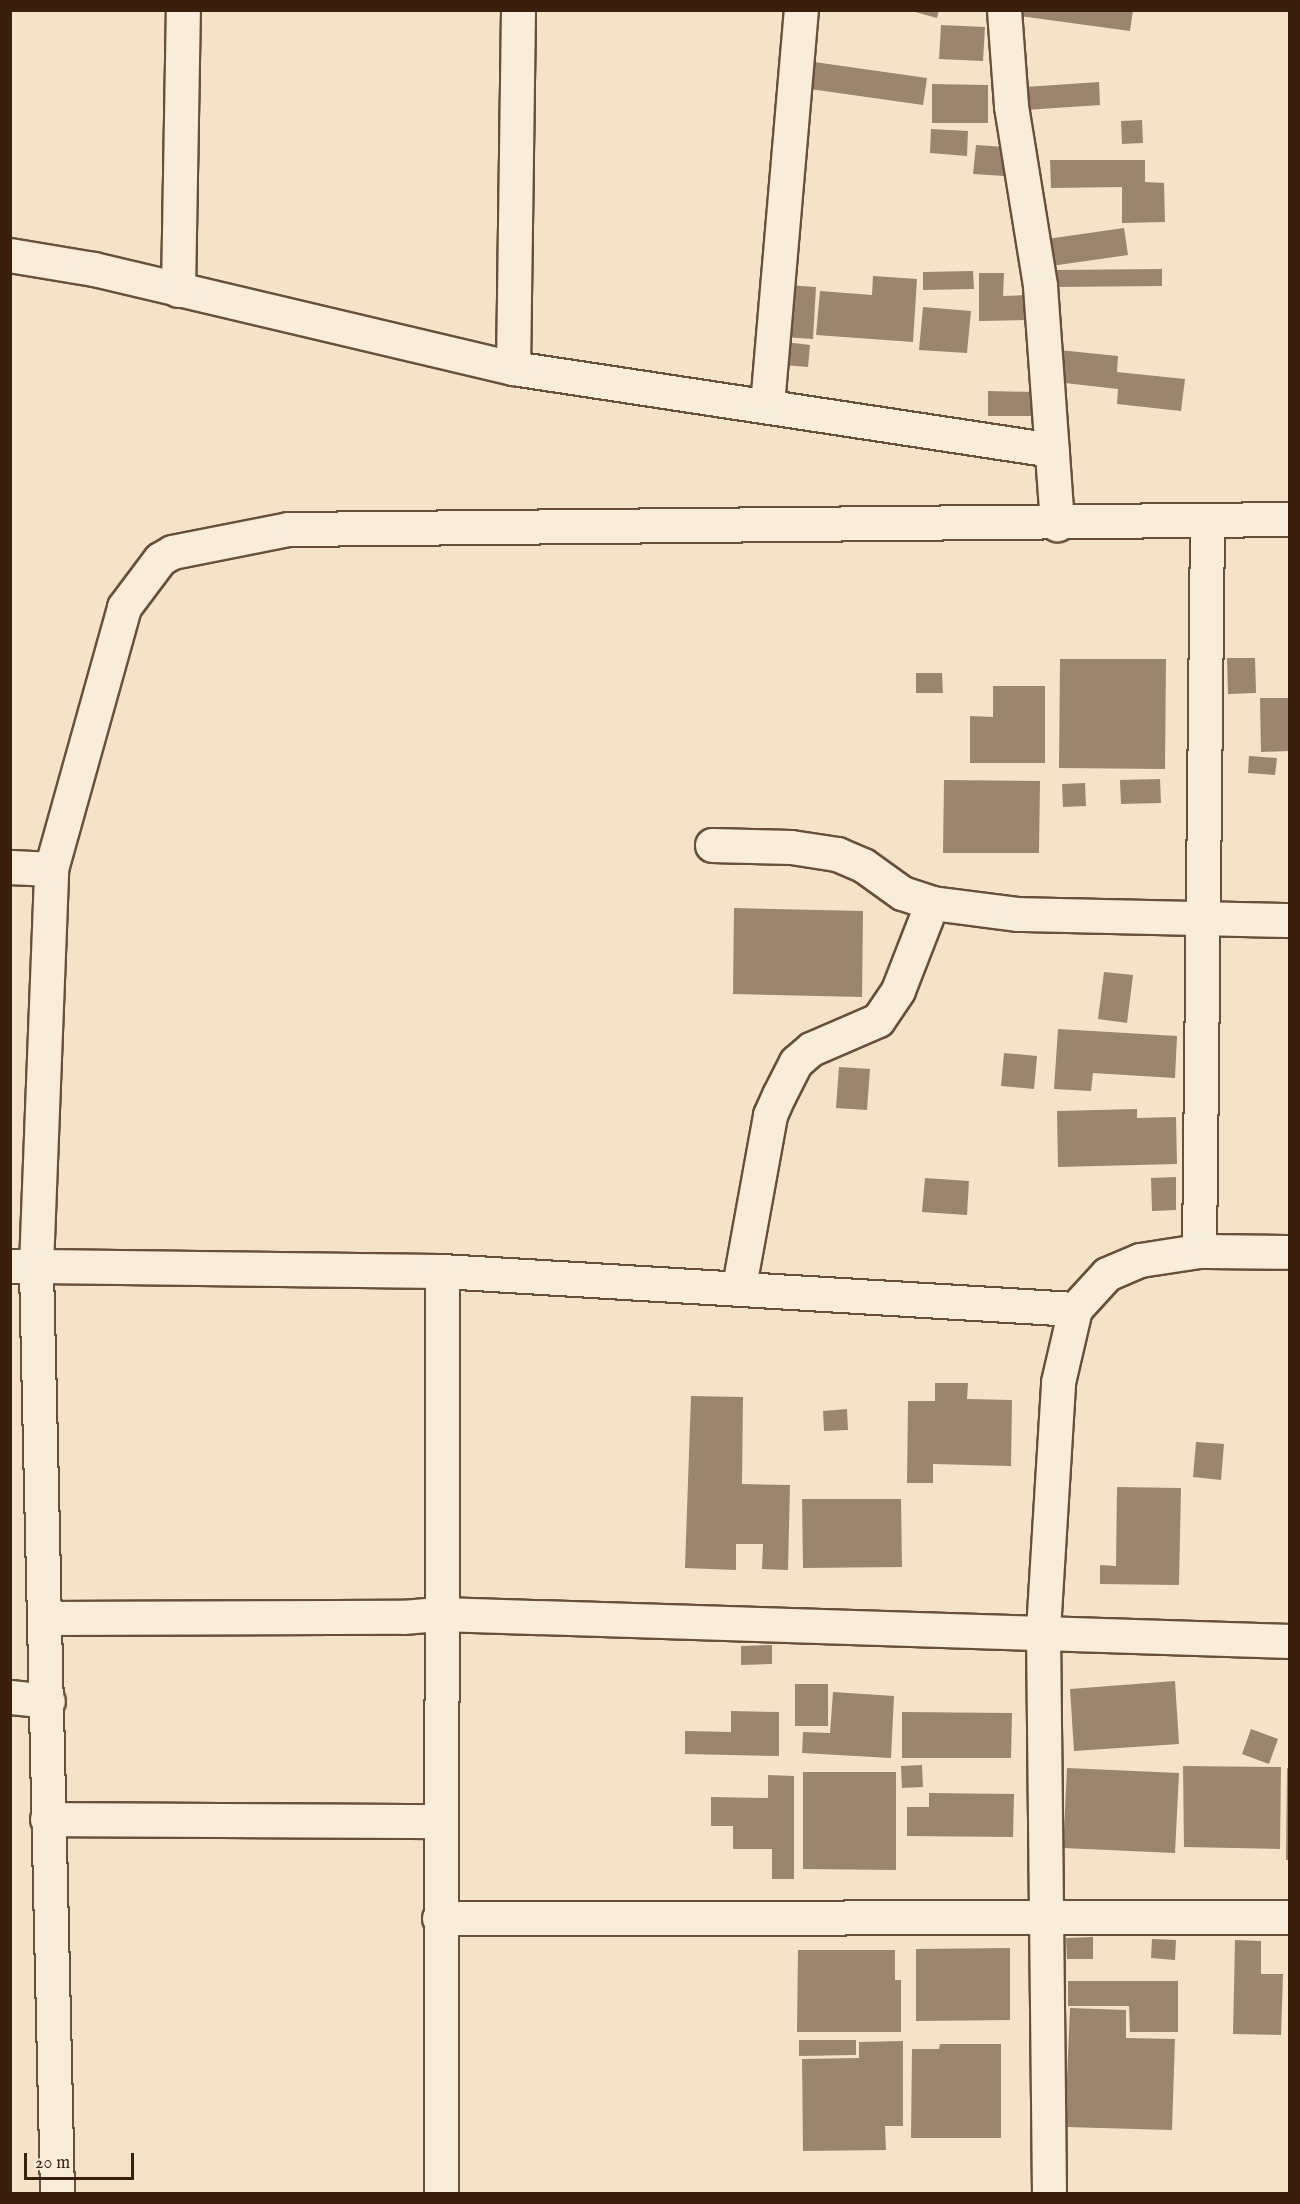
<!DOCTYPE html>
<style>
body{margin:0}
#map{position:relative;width:1300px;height:2204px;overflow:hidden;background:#f5e3c8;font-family:"IM FELL English",serif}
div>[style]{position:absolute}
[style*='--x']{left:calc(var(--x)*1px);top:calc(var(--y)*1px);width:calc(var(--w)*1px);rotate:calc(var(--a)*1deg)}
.building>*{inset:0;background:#9b856e}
.roads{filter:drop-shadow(2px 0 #68503b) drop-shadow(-2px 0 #68503b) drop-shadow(0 2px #68503b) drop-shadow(0 -2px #68503b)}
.minor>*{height:33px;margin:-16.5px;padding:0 16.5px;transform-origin:16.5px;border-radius:16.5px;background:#f8eddb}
span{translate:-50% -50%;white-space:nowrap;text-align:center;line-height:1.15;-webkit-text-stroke:6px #f8eddb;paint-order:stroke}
.frame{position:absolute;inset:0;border:12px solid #391f0c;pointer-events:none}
.scale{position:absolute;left:24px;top:2153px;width:110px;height:27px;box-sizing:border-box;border:3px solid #391f0c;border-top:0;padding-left:8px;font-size:18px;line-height:21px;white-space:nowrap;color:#391f0c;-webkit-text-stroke:4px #f8eddb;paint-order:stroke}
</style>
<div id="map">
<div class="building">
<i style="clip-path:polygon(908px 10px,939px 10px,937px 18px)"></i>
<i style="clip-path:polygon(1013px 10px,1133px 10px,1130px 31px,1012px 15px)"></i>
<i style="clip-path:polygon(941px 25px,985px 27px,983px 61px,939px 59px)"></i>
<i style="clip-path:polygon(807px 61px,927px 78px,923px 105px,803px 88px)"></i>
<i style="clip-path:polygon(1099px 82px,1100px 105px,1026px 110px,1025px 87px)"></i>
<i style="clip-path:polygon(932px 84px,988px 85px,988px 123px,932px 123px)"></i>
<i style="clip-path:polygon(1142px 120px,1143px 143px,1122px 144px,1121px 121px)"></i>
<i style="clip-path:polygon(931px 129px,968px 131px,967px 156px,930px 153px)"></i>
<i style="clip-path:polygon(976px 145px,1006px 147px,1004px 176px,973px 174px)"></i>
<i style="clip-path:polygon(1050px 160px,1145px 160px,1145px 182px,1164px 183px,1165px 222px,1122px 223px,1122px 187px,1051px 188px)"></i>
<i style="clip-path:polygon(1124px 228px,1128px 255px,1051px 266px,1047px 239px)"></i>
<i style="clip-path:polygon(1162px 269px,1162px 286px,1054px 287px,1054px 270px)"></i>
<i style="clip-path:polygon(973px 271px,974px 289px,923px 290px,923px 272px)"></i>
<i style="clip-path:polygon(979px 273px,1004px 273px,1003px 296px,1027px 295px,1028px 320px,979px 321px)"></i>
<i style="clip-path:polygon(873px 276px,917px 279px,913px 342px,816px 335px,820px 291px,872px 295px)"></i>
<i style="clip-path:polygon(786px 285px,816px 287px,813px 339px,783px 337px)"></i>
<i style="clip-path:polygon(923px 307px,971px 311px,967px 353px,919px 350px)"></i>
<i style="clip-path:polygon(786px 342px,810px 345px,808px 367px,784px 365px)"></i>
<i style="clip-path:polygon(1059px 350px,1118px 356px,1117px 372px,1185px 379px,1181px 411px,1117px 404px,1118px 389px,1056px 382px)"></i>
<i style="clip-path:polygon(988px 391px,1034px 392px,1035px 416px,988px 416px)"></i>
<i style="clip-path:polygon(1227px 658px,1255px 658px,1256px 693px,1228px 694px)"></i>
<i style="clip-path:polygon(1060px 659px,1166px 659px,1165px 769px,1059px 768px)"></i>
<i style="clip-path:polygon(916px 673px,942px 673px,943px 693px,916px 693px)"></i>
<i style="clip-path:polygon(993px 686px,1045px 686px,1045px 763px,970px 763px,970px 716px,993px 717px)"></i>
<i style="clip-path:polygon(1260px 698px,1290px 698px,1290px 751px,1261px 752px)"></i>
<i style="clip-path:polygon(1249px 756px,1277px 758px,1275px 775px,1248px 773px)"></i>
<i style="clip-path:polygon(1160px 779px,1161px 803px,1121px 804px,1120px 780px)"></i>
<i style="clip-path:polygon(944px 780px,1040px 781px,1039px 853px,943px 853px)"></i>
<i style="clip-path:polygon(1085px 783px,1086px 806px,1063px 807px,1062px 784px)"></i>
<i style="clip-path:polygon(734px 908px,863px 911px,862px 997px,733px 994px)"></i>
<i style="clip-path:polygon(1104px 972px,1133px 975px,1127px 1023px,1098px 1019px)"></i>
<i style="clip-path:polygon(1058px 1029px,1177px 1036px,1175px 1078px,1093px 1073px,1091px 1091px,1054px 1089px)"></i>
<i style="clip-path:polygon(1004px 1053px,1037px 1056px,1034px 1089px,1001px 1086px)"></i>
<i style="clip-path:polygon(839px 1067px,870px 1069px,867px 1110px,836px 1108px)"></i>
<i style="clip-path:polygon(1137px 1109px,1137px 1118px,1176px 1117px,1177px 1164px,1058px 1167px,1057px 1111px)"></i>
<i style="clip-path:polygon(1176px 1177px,1176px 1210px,1152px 1211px,1151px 1178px)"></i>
<i style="clip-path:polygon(925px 1178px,969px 1181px,967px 1215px,922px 1212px)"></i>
<i style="clip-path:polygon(935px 1383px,968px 1383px,967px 1399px,1012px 1400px,1011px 1466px,933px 1464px,933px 1483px,907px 1483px,908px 1401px,935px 1401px)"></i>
<i style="clip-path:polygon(691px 1396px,743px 1397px,742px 1484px,790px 1485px,788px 1570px,762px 1569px,763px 1544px,736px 1544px,736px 1570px,685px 1568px)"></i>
<i style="clip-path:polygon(847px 1409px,848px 1430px,824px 1431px,823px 1411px)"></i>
<i style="clip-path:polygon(1196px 1442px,1224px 1444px,1221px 1480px,1193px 1477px)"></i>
<i style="clip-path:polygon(1117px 1487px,1181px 1488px,1179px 1585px,1100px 1584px,1100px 1565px,1116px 1566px)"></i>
<i style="clip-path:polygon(802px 1499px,901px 1499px,902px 1567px,803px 1568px)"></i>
<i style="clip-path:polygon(772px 1645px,772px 1664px,741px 1665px,741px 1646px)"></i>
<i style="clip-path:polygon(1175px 1681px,1179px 1744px,1074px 1751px,1070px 1689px)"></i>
<i style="clip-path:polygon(795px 1684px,828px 1684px,828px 1726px,795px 1726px)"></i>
<i style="clip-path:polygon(833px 1692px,894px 1696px,891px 1758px,802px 1753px,803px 1732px,830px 1733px)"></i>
<i style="clip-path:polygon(731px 1711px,779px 1712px,779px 1756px,685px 1754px,685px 1731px,731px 1732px)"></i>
<i style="clip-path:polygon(902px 1712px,1012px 1713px,1011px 1758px,902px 1758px)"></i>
<i style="clip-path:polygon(1251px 1729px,1278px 1739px,1269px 1764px,1242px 1754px)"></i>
<i style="clip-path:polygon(922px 1765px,923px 1787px,902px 1788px,901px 1766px)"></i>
<i style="clip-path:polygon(1183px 1766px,1281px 1767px,1280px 1849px,1184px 1847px)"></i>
<i style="clip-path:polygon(1067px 1768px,1179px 1773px,1175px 1853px,1063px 1848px)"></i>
<i style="clip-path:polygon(1287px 1768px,1290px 1768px,1290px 1860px,1286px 1860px)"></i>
<i style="clip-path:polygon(803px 1772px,896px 1772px,896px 1870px,803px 1869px)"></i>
<i style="clip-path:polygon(768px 1775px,794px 1776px,794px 1879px,772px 1879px,772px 1849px,733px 1849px,733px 1826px,711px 1826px,711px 1797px,768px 1798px)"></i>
<i style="clip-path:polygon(929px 1793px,1014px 1794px,1013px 1837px,907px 1836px,907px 1807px,929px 1807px)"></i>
<i style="clip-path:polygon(1093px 1937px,1093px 1959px,1067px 1959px,1066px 1938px)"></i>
<i style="clip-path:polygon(1152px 1939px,1176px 1940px,1175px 1960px,1151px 1958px)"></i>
<i style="clip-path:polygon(1235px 1940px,1261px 1941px,1261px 1974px,1283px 1974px,1281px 2035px,1233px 2034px)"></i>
<i style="clip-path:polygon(1010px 1948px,1010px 2020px,916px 2021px,916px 1949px)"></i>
<i style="clip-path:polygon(798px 1950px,895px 1950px,895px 1980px,901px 1980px,901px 2032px,797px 2032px)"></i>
<i style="clip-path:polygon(1068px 1981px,1178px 1981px,1178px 2032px,1130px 2032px,1129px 2006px,1068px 2006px)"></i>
<i style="clip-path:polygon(1070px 2008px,1126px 2010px,1126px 2038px,1175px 2039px,1172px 2130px,1065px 2127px)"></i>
<i style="clip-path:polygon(799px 2040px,856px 2040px,856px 2055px,799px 2056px)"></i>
<i style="clip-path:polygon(903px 2041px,903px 2126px,885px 2126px,886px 2150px,803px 2151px,802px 2059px,859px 2058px,859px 2042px)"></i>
<i style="clip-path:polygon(940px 2044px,1001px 2044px,1001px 2138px,911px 2138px,912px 2049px,939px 2049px)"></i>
</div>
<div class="roads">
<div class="minor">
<i style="--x:1004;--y:10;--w:96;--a:85.8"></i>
<i style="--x:1011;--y:106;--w:182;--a:80.8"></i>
<i style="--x:1040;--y:286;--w:239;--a:85.9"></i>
<i style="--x:10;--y:255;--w:85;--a:9.5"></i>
<i style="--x:94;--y:269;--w:431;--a:13.3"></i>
<i style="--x:513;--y:368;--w:545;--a:8.65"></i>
<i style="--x:178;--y:290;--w:280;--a:-89"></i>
<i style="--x:513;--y:368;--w:358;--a:-89.2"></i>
<i style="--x:767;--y:405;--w:396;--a:-85.1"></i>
<i style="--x:712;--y:845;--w:79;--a:1.5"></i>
<i style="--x:791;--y:847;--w:47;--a:8.7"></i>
<i style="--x:837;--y:854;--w:28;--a:23"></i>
<i style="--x:863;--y:865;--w:48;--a:35.7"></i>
<i style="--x:902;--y:893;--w:32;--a:18"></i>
<i style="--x:932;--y:903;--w:87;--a:7.3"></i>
<i style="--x:1018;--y:914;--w:272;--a:1.3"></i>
<i style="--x:10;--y:867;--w:41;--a:2.8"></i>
<i style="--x:1199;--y:1251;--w:731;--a:-89.37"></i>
<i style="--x:10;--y:1266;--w:26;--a:0"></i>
<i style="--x:36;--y:1266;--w:397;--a:-87.8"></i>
<i style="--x:51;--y:869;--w:272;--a:-74.4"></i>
<i style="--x:124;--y:607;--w:60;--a:-53.1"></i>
<i style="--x:160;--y:559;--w:14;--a:-30"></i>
<i style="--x:172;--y:552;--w:118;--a:-11.2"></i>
<i style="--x:288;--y:529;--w:1002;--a:-0.57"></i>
<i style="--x:739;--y:1286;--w:174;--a:-79.7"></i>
<i style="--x:770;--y:1115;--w:22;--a:-66"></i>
<i style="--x:779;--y:1095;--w:37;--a:-63"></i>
<i style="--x:796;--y:1062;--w:20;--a:-41"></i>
<i style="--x:811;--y:1049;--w:73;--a:-23.4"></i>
<i style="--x:878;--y:1020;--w:36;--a:-56"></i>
<i style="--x:898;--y:990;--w:93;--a:-68.7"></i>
<i style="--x:46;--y:1618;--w:357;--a:-0.2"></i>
<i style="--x:403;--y:1617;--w:38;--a:-5"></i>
<i style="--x:441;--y:1614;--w:849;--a:1.82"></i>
<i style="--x:10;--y:1697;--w:38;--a:6"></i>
<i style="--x:47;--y:1819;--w:392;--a:0.3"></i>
<i style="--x:439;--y:1918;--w:851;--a:-0.07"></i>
<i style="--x:57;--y:2194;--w:928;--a:-91.3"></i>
<i style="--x:36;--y:1266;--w:406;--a:0.7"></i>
<i style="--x:442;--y:1271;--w:634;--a:3.44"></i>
<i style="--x:441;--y:2194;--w:923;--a:-89.94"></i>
<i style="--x:1049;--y:2194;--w:564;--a:-90.61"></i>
<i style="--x:1043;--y:1630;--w:248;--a:-86.5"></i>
<i style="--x:1058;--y:1382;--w:75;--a:-76.9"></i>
<i style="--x:1075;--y:1309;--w:47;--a:-47.6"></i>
<i style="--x:1107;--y:1274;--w:36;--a:-23"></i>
<i style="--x:1140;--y:1260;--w:60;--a:-8.7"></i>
<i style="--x:1199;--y:1251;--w:91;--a:0.6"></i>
</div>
</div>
<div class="frame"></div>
<div class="scale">20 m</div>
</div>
